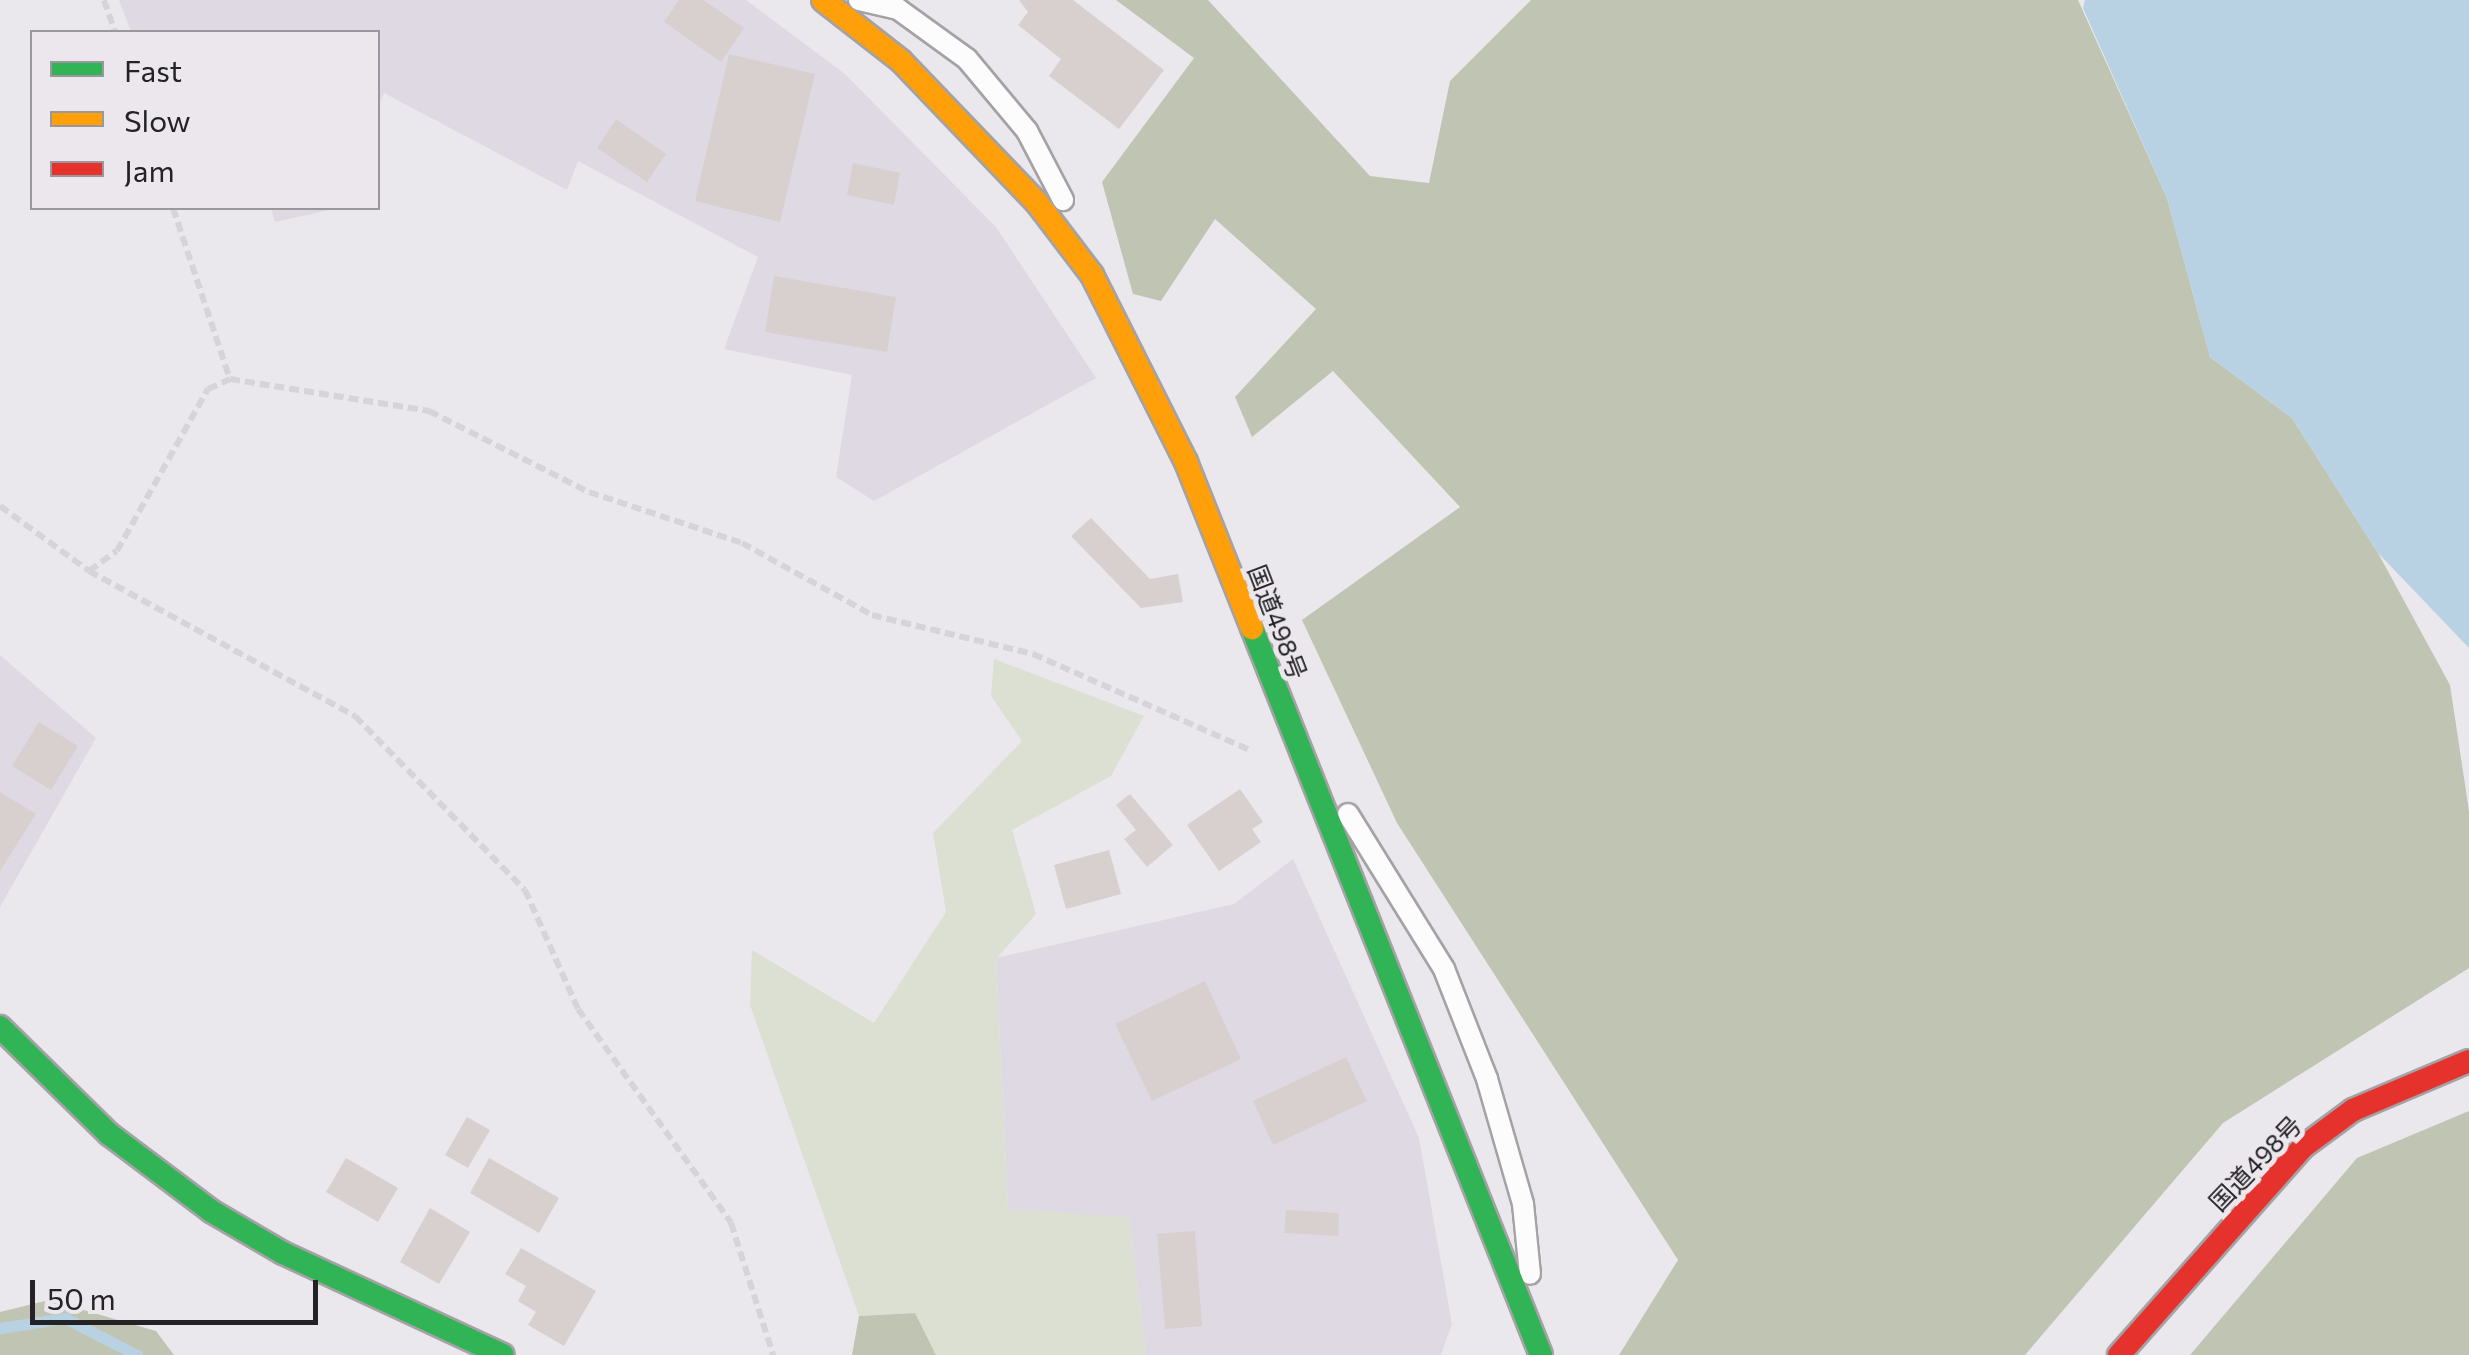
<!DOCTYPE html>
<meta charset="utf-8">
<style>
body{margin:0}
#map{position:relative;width:2469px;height:1355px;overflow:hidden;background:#eae8ec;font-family:Commissioner,"Noto Sans JP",sans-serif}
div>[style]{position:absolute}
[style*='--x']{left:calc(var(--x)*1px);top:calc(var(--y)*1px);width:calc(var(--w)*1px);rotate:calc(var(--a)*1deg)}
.built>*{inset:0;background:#dfd9e3}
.green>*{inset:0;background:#dce0d2}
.forest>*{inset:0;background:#c0c5b3}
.water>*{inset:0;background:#b9d2e3}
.stream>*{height:11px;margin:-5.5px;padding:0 5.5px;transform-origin:5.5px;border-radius:5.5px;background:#b9d2e3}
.building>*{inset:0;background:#d8cfcf}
.path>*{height:6px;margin-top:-3px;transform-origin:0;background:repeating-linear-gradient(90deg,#d5d4d6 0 10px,transparent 0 15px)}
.roads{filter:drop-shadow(2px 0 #a4a2a4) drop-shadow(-2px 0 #a4a2a4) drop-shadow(0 2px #a4a2a4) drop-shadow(0 -2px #a4a2a4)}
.lane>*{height:20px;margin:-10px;padding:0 10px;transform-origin:10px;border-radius:10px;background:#fcfcfc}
.fast>*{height:22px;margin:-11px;padding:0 11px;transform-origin:11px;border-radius:11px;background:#30b455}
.slow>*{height:22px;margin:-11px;padding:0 11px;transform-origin:11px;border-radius:11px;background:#ff9f0a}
.jam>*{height:22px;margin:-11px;padding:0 11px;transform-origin:11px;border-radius:11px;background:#e5322d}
span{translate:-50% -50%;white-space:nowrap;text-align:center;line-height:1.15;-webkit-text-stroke:10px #ebe7ed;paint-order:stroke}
.street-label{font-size:25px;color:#232224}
.legend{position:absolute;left:30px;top:30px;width:350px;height:180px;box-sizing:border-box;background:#ebe7ed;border:2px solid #9b989d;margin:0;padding:12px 18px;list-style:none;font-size:30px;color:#232224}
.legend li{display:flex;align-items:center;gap:20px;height:50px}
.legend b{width:50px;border:2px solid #9b989d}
.scale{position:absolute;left:30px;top:1280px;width:288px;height:45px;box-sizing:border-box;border:5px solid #232224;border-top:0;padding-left:12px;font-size:30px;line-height:35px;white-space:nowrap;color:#232224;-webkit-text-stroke:8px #ebe7ed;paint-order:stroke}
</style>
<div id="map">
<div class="built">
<i style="clip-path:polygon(119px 0,746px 0,845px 74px,996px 227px,1096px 378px,874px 501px,836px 477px,852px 375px,724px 349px,758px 257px,578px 161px,567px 190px,384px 93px,378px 108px,378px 32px,131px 32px)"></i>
<i style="clip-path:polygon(271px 208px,338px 208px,275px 222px)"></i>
<i style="clip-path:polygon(0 655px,96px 738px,0 907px)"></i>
<i style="clip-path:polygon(1293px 859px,1419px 1138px,1452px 1324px,1441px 1355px,1146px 1355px,1129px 1218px,1008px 1209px,996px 958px,1234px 904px)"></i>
</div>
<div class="green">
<i style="clip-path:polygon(994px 659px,1144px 716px,1111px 776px,1012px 830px,1036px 914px,996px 959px,1008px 1209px,1129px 1217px,1146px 1355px,936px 1355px,914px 1313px,859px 1316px,750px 1005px,752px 950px,874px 1023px,946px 912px,933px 833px,1022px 741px,991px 696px)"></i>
</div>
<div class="forest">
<i style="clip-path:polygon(1116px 0,1208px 0,1370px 176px,1429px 183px,1450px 81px,1531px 0,2078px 0,2167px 198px,2210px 357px,2292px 418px,2378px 553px,2450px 685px,2469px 811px,2469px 968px,2223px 1123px,2025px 1355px,1619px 1355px,1678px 1260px,1397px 823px,1302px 620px,1460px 507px,1333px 371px,1252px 437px,1235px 397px,1316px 309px,1215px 219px,1161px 301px,1133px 294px,1102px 182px,1194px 58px)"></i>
<i style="clip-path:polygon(2469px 1111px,2469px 1355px,2190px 1355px,2357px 1158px)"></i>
<i style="clip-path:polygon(49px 1300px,156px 1331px,174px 1355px,0 1355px,0 1312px)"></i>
<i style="clip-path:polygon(915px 1313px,936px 1355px,852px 1355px,859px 1316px)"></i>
</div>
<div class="water">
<i style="clip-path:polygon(2085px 0,2469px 0,2469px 648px,2378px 553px,2292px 418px,2210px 357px,2167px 198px,2083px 8px)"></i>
</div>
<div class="stream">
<i style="--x:0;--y:1328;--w:66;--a:-8.7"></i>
<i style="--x:65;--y:1318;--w:81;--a:27.2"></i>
</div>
<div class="building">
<i style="clip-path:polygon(679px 0,703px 0,744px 28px,721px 62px,664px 22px)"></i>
<i style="clip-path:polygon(1019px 0,1073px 0,1164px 70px,1119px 129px,1049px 76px,1061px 59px,1018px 25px,1028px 12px)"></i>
<i style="clip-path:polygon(729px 54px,815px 74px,780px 222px,695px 201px)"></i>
<i style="clip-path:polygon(616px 119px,666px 154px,647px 182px,597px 148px)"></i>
<i style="clip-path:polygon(853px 163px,900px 173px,894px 205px,847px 195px)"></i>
<i style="clip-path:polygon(774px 276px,896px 297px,887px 352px,765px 332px)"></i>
<i style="clip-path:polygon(1091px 518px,1150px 579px,1178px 574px,1183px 602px,1141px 608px,1071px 536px)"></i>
<i style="clip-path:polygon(39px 722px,78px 746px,51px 790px,12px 766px)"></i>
<i style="clip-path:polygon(1240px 789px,1263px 822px,1252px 829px,1261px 842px,1219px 871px,1187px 825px)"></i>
<i style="clip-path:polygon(0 792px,36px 814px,0 871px)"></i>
<i style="clip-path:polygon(1130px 794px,1173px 845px,1147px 867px,1124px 839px,1136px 830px,1116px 805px)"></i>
<i style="clip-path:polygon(1109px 850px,1121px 894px,1066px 909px,1054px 865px)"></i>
<i style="clip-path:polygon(1205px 981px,1241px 1059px,1152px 1101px,1115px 1024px)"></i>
<i style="clip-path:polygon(1346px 1057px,1367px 1101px,1273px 1145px,1253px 1101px)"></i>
<i style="clip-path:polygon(467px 1117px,490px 1130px,468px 1168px,445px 1155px)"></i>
<i style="clip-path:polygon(346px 1158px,398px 1188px,378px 1222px,326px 1192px)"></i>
<i style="clip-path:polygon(489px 1158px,559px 1198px,539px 1233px,470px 1193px)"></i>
<i style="clip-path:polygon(430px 1208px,470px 1232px,439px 1284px,400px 1262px)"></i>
<i style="clip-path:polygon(1286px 1210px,1339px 1213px,1338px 1236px,1284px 1233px)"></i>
<i style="clip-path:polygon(1195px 1231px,1202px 1326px,1165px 1329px,1157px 1234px)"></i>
<i style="clip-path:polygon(521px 1248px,596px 1291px,564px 1346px,528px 1325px,536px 1312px,518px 1301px,526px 1286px,505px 1274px)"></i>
</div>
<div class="path">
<i style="--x:104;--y:0;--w:34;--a:71"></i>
<i style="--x:173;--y:208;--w:180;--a:71.6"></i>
<i style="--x:0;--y:506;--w:110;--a:36.1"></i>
<i style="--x:89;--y:571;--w:34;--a:-36"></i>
<i style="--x:117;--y:551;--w:186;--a:-60.7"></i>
<i style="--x:208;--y:389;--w:24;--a:-24"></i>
<i style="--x:230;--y:379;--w:202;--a:9.1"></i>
<i style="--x:429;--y:411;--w:179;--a:26.9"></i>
<i style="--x:589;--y:492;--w:161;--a:18.4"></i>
<i style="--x:742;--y:543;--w:149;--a:29"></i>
<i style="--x:872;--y:615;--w:166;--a:13.6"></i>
<i style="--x:1033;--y:654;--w:237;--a:23.9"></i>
<i style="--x:89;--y:571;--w:303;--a:28.6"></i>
<i style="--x:355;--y:716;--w:243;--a:45.7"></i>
<i style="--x:525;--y:890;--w:130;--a:66"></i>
<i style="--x:578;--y:1009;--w:263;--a:54.4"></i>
<i style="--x:731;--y:1223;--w:139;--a:72.3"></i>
</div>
<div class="roads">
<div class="lane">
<i style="--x:859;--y:0;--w:40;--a:13"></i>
<i style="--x:898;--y:9;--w:85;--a:35.9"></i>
<i style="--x:967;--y:59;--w:94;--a:50.2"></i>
<i style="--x:1027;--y:131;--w:78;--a:62.4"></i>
<i style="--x:1348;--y:814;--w:182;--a:58.2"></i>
<i style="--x:1444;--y:969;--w:118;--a:68.6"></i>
<i style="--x:1487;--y:1079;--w:130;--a:73.9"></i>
<i style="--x:1523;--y:1204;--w:70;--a:84.3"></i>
</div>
<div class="fast">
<i style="--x:1252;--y:628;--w:782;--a:68.32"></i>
<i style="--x:0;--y:1027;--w:153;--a:44.5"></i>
<i style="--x:109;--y:1134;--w:128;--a:37"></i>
<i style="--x:211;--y:1211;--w:83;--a:30.3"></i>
<i style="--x:283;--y:1253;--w:242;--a:24.9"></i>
</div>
<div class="slow">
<i style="--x:823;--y:0;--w:99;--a:38"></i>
<i style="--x:901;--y:61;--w:198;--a:46.2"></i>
<i style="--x:1038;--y:204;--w:89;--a:52.7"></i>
<i style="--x:1092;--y:275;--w:209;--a:63.3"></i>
<i style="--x:1186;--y:462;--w:179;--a:68.3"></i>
</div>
<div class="jam">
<i style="--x:2119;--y:1355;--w:278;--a:-48.5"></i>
<i style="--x:2303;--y:1147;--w:62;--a:-36.5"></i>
<i style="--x:2353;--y:1110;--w:126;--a:-22.9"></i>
</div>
</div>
<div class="street-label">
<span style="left:1278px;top:622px;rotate:69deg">国道498号</span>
<span style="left:2255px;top:1163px;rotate:-46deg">国道498号</span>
</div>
<ul class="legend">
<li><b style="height:12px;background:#30b455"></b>Fast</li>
<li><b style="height:12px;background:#ff9f0a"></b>Slow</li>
<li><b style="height:12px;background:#e5322d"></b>Jam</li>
</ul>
<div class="scale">50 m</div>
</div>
